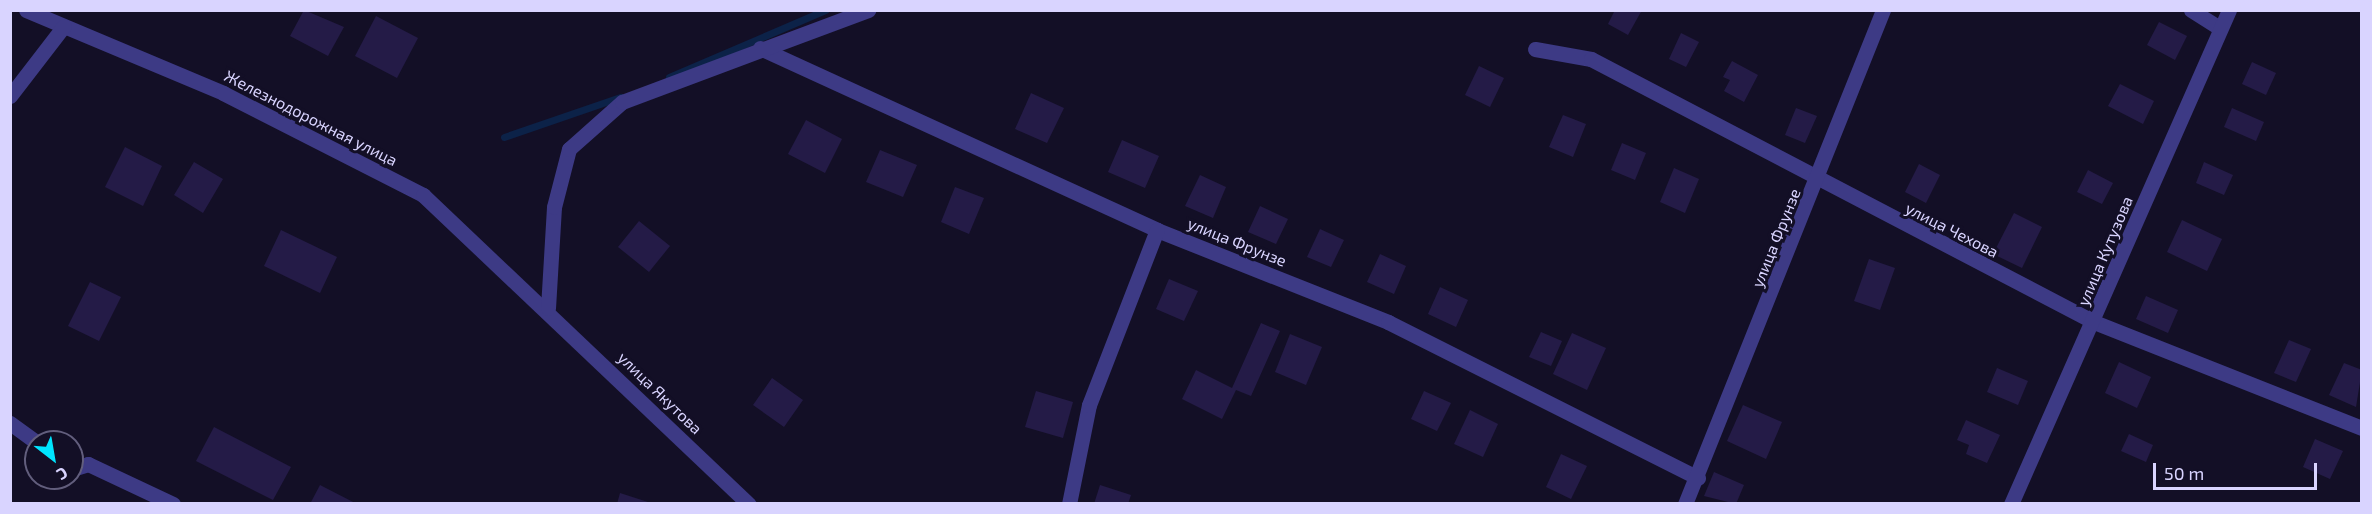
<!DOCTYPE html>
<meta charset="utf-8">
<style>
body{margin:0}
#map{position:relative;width:2372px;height:514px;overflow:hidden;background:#130f26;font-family:"Exo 2",sans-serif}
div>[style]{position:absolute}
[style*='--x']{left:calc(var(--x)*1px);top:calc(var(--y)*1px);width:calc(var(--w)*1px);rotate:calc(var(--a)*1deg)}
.stream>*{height:7px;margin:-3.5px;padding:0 3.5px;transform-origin:3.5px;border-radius:3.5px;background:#0c2248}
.building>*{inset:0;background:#241b47}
.minor>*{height:15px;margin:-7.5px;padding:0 7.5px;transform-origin:7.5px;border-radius:7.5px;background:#3d3a85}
span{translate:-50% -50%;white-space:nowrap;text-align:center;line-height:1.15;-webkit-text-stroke:6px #130f26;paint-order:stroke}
.street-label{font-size:16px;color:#d9d4ff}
.frame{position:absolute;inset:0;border:12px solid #d9d4ff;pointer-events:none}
.north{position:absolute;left:24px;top:430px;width:60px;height:60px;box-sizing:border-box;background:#130f26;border:2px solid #625e7d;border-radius:50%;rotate:149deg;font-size:16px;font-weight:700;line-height:24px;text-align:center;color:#d9d4ff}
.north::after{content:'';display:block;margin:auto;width:21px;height:27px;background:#00e5ff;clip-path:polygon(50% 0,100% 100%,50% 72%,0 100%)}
.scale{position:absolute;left:2153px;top:463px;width:164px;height:27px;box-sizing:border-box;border:3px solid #d9d4ff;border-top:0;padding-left:8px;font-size:18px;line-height:21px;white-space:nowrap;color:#d9d4ff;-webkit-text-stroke:4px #130f26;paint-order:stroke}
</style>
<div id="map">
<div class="stream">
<i style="--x:669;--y:77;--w:170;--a:-23.2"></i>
<i style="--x:504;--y:137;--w:123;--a:-19"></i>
</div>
<div class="building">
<i style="clip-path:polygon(304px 10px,344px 27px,328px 56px,290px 36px)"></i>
<i style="clip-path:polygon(1615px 10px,1642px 10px,1628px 35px,1608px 24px)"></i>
<i style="clip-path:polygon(376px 16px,418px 38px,397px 78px,355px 56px)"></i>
<i style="clip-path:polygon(2159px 22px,2187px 36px,2175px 60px,2147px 45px)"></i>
<i style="clip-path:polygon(1681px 33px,1699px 42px,1686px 67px,1669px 59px)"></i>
<i style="clip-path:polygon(1732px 61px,1758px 75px,1744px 102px,1724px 91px,1730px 80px,1723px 77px)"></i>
<i style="clip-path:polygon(2252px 62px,2276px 73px,2266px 95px,2242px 84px)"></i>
<i style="clip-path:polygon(1479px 66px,1504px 78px,1490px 107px,1465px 95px)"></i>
<i style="clip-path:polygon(2120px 84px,2154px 101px,2143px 124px,2108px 106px)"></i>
<i style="clip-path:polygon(1031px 93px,1064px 108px,1047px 143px,1015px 129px)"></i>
<i style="clip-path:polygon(1796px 108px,1817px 116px,1805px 143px,1785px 135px)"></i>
<i style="clip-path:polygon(2232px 108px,2264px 122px,2256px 141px,2224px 127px)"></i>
<i style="clip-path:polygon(1563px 115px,1586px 124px,1573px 157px,1549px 147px)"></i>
<i style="clip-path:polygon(806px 120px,842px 139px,825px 173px,788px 154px)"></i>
<i style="clip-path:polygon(1122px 140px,1159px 156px,1145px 188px,1108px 172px)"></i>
<i style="clip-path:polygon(1622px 143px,1646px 153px,1635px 180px,1611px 170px)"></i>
<i style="clip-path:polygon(125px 147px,162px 166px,143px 206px,105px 187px)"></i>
<i style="clip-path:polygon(880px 150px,917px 165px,903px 197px,866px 182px)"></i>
<i style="clip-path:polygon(194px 162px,223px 179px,203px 213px,174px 195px)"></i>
<i style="clip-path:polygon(2204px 162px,2233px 175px,2224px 195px,2196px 183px)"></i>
<i style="clip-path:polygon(1919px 164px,1940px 175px,1926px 203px,1905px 192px)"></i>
<i style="clip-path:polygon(1674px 168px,1699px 179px,1685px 213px,1660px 202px)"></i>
<i style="clip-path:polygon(2088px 170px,2113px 183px,2102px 204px,2077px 192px)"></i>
<i style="clip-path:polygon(1200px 175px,1226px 187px,1213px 218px,1185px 206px)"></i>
<i style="clip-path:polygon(955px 187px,984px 198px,969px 234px,941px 222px)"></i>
<i style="clip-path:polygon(1260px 206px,1288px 219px,1276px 244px,1248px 232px)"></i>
<i style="clip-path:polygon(2014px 213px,2042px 227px,2022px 268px,1993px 254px)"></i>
<i style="clip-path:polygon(2182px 220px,2222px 239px,2207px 271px,2167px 252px)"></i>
<i style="clip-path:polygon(639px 221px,670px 246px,649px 272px,618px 247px)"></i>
<i style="clip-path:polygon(1320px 229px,1344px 240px,1331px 267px,1307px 257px)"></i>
<i style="clip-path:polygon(281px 230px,337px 257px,320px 293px,264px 266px)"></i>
<i style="clip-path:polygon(1380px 254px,1406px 266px,1394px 294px,1367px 282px)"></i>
<i style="clip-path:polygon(1869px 259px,1895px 268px,1880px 310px,1854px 301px)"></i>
<i style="clip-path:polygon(1169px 279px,1198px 291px,1184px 321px,1156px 309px)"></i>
<i style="clip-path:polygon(90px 282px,121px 297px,99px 341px,68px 326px)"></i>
<i style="clip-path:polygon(1440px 287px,1468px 300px,1456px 327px,1428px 314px)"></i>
<i style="clip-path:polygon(2146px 296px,2178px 310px,2168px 333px,2136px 319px)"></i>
<i style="clip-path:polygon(1261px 323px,1280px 331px,1251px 396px,1236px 390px,1222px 419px,1182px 399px,1196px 370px,1232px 388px)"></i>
<i style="clip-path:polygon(1541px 332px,1562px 341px,1551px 366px,1529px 357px)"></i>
<i style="clip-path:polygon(1572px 333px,1606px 348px,1587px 390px,1553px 374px)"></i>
<i style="clip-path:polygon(1290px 334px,1322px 347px,1306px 385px,1275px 372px)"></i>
<i style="clip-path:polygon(2289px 340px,2311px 349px,2296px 382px,2274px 373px)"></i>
<i style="clip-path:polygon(2119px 362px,2151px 377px,2137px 408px,2105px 393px)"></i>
<i style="clip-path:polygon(2344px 363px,2362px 370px,2356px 407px,2329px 395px)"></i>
<i style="clip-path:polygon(1997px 368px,2028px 381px,2018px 405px,1987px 392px)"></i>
<i style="clip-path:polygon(772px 378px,803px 400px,784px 427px,753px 405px)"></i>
<i style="clip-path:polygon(1036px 391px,1073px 402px,1063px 438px,1025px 427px)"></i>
<i style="clip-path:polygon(1424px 391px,1451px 403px,1437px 431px,1411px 419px)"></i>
<i style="clip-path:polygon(1743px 405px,1782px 422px,1766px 459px,1727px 441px)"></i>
<i style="clip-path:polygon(1470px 410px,1498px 424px,1483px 457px,1454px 444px)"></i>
<i style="clip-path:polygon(1966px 420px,2000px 435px,1987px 463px,1966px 454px,1969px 445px,1957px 440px)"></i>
<i style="clip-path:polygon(214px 427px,291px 467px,273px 500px,196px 461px)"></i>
<i style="clip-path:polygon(2129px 434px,2153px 445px,2146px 462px,2121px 451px)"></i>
<i style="clip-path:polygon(2315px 439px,2343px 451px,2330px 479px,2303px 467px)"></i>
<i style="clip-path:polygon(1561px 454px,1587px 466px,1571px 499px,1546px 487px)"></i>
<i style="clip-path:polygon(1714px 472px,1744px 485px,1736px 504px,1704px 496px)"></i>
<i style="clip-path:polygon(320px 485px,357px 504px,310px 504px)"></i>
<i style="clip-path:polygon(1100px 485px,1131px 495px,1128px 504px,1094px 504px)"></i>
<i style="clip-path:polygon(620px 493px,651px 503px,651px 504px,617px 504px)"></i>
</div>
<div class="minor">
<i style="--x:26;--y:10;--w:214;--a:22.8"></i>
<i style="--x:223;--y:93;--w:225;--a:27"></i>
<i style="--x:423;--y:195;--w:449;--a:43.5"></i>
<i style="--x:2191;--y:10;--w:34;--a:32"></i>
<i style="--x:760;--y:48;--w:437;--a:24.6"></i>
<i style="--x:1157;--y:230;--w:249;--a:21.7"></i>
<i style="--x:1388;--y:322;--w:347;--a:26.7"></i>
<i style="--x:1535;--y:49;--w:57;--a:10.1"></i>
<i style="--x:1591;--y:59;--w:568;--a:27.6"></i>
<i style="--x:2094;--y:322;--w:288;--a:21.6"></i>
<i style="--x:10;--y:96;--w:88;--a:-52.4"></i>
<i style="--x:548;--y:308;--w:101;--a:-86.6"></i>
<i style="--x:554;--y:207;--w:60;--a:-75.5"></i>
<i style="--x:569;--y:149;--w:71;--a:-41.6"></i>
<i style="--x:622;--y:102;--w:263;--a:-20.5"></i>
<i style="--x:10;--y:423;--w:32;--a:36"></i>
<i style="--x:72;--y:469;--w:17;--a:-17"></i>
<i style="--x:88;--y:464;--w:94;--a:25.2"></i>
<i style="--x:1069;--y:504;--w:101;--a:-78.6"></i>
<i style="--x:1089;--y:405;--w:188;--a:-68.8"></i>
<i style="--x:1685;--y:504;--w:532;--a:-68.16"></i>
<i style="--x:2011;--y:504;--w:540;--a:-66.19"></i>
</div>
<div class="street-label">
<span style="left:311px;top:118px;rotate:27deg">Железнодорожная улица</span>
<span style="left:1952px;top:230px;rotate:27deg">улица Чехова</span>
<span style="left:1776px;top:238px;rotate:-68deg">улица Фрунзе</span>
<span style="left:1237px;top:242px;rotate:22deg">улица Фрунзе</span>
<span style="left:2105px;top:251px;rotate:-67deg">улица Кутузова</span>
<span style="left:660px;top:393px;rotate:44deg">улица Якутова</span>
</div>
<div class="frame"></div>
<div class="north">С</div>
<div class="scale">50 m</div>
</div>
